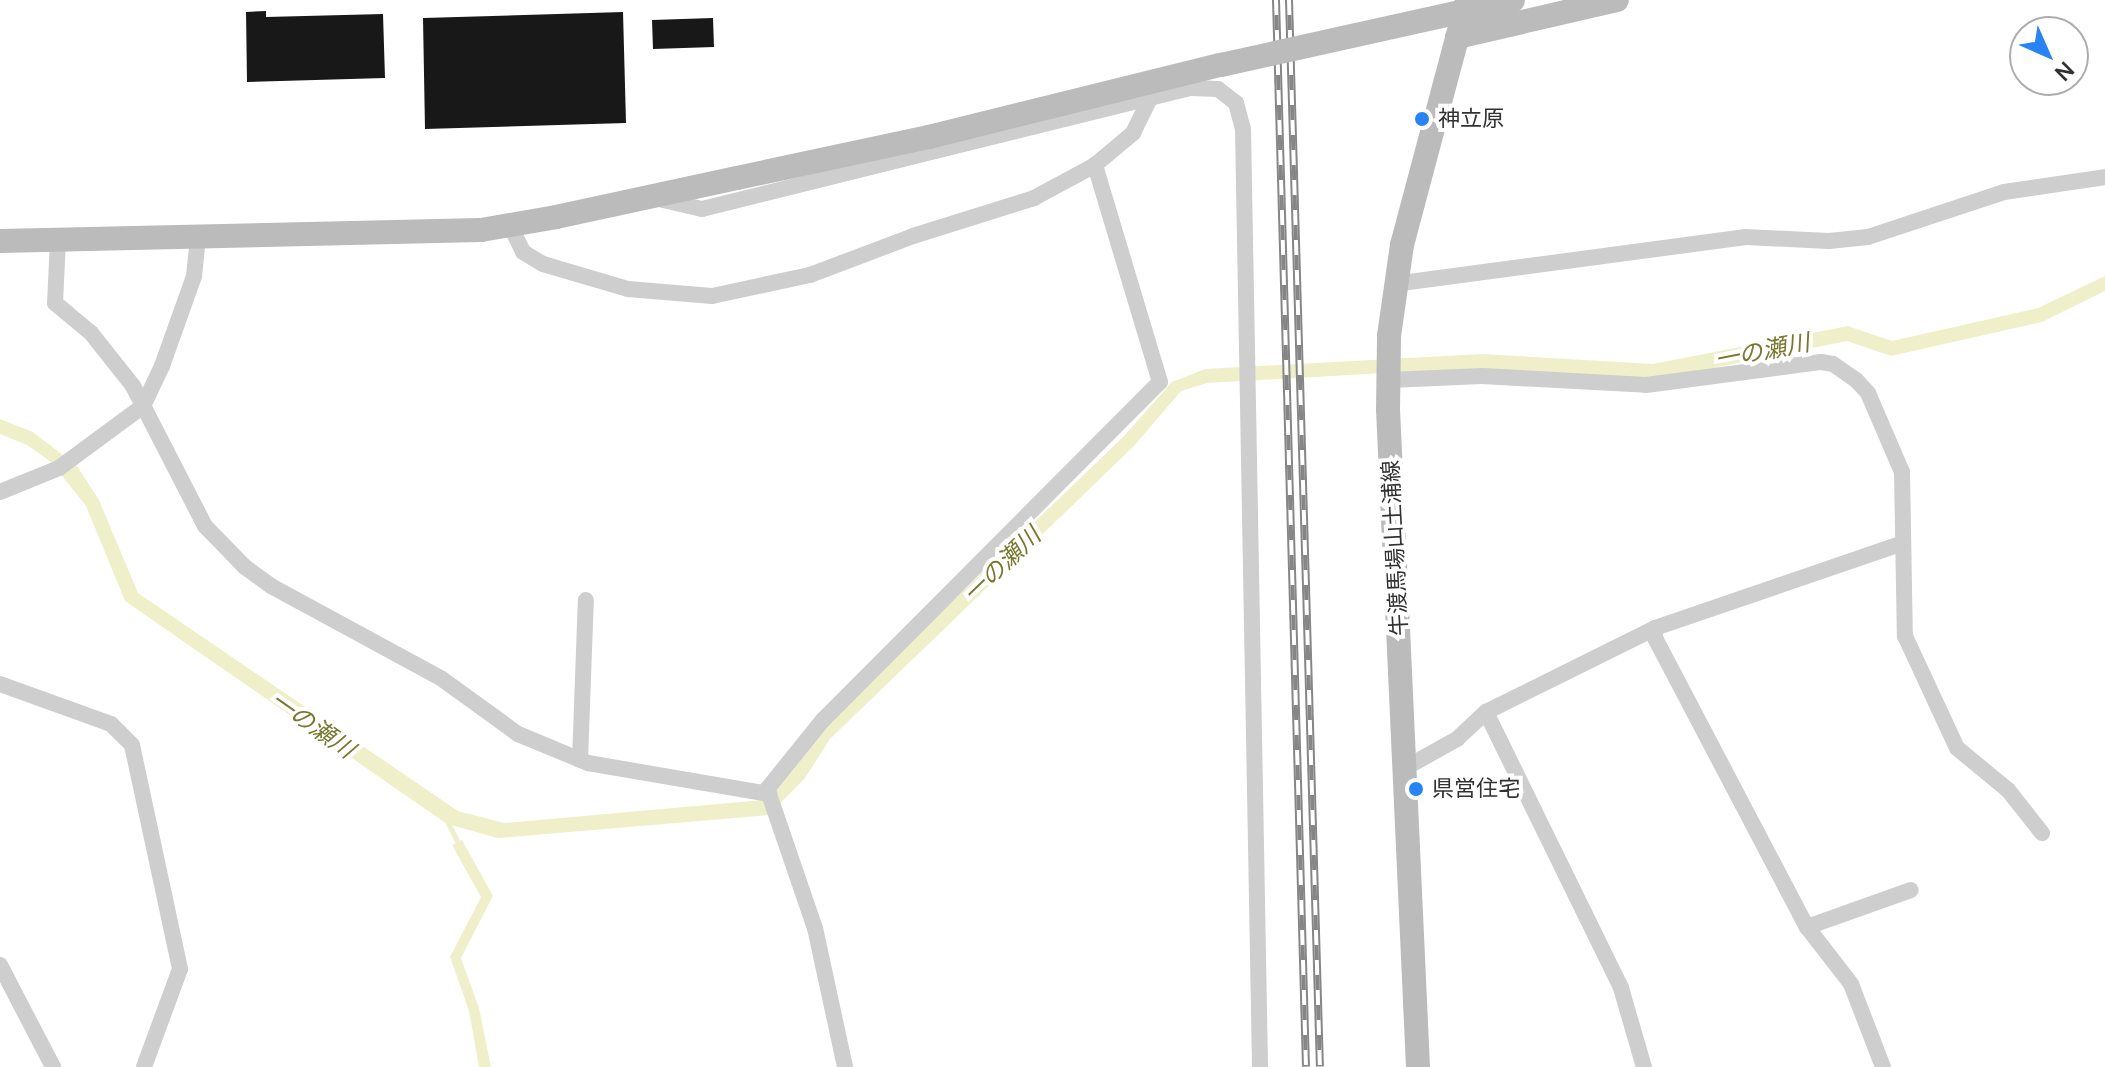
<!DOCTYPE html>
<meta charset="utf-8">
<style>
body{margin:0}
#map{position:relative;width:2105px;height:1067px;overflow:hidden;background:#fff;font-family:Manrope,"Noto Sans JP",sans-serif}
div>[style]{position:absolute}
[style*='--x']{left:calc(var(--x)*1px);top:calc(var(--y)*1px);width:calc(var(--w)*1px);rotate:calc(var(--a)*1deg)}
.water>*{inset:0;background:#eff0ca}
.stream>*{height:5px;margin:-2.5px;padding:0 2.5px;transform-origin:2.5px;border-radius:2.5px;background:#eff0ca}
.building>*{inset:0;background:#181818}
.street>*{height:16px;margin:-8px;padding:0 8px;transform-origin:8px;border-radius:8px;background:#cecece}
.secondary>*{height:24px;margin:-12px;padding:0 12px;transform-origin:12px;border-radius:12px;background:#bbb}
.rail>*{height:8px;margin-top:-4px;transform-origin:0;background:repeating-linear-gradient(90deg,#fff 0 15px,#868686 0 30px);box-sizing:border-box;border-block:2px solid #868686}
.secondary-bridge>*{height:24px;margin:-12px;padding:0 12px;transform-origin:12px;border-radius:12px;background:#bbb}
.dots>*{width:22px;height:22px;translate:-50% -50%;box-sizing:border-box;border:4px solid #fff;border-radius:50%}
span{translate:-50% -50%;white-space:nowrap;text-align:center;line-height:1.15;-webkit-text-stroke:8px #fff;paint-order:stroke}
.poi-label{font-size:22px;color:#313131}
.left{translate:0 -50%;text-align:left}
.street-label{font-size:22px;color:#313131}
.water-label{font-size:24px;color:#78782e;font-style:italic}
.north{position:absolute;left:2009px;top:16px;width:80px;height:80px;box-sizing:border-box;background:#fff;border:2px solid #adadad;border-radius:50%;rotate:135deg;font-size:22px;font-weight:700;line-height:32px;text-align:center;color:#313131}
.north::after{content:'';display:block;margin:auto;width:28px;height:36px;background:#2883f3;clip-path:polygon(50% 0,100% 100%,50% 72%,0 100%)}
</style>
<div id="map">
<div class="water">
<i style="clip-path:polygon(2105px 276px,2105px 291px,2042px 322px,1891px 356px,1847px 341px,1654px 380px,1402px 372px,1207px 383px,1181px 391px,1134px 446px,830px 739px,805px 778px,769px 815px,498px 838px,447px 824px,125px 601px,86px 506px,51px 462px,27px 445px,0 434px,0 419px,33px 432px,77px 466px,99px 500px,138px 593px,458px 811px,504px 823px,763px 800px,793px 770px,818px 731px,1124px 436px,1172px 382px,1205px 369px,1482px 354px,1653px 364px,1848px 326px,1892px 341px,2038px 308px)"></i>
<i style="clip-path:polygon(462px 840px,493px 896px,461px 958px,479px 1008px,491px 1067px,479px 1067px,469px 1011px,450px 957px,481px 897px,452px 845px)"></i>
</div>
<div class="stream">
<i style="--x:446;--y:819;--w:29;--a:63"></i>
</div>
<div class="building">
<i style="clip-path:polygon(266px 11px,266px 17px,383px 14px,385px 78px,247px 82px,246px 12px)"></i>
<i style="clip-path:polygon(623px 12px,626px 123px,425px 129px,423px 18px)"></i>
<i style="clip-path:polygon(713px 18px,714px 47px,653px 49px,652px 20px)"></i>
</div>
<div class="street">
<i style="--x:659;--y:199;--w:44;--a:13.1"></i>
<i style="--x:702;--y:209;--w:503;--a:-13.93"></i>
<i style="--x:1190;--y:88;--w:28;--a:2"></i>
<i style="--x:1218;--y:89;--w:23;--a:38"></i>
<i style="--x:1236;--y:103;--w:27;--a:75"></i>
<i style="--x:1243;--y:129;--w:938;--a:88.96"></i>
<i style="--x:510;--y:225;--w:30;--a:64"></i>
<i style="--x:523;--y:252;--w:23;--a:31"></i>
<i style="--x:543;--y:264;--w:89;--a:16.4"></i>
<i style="--x:628;--y:289;--w:84;--a:4.8"></i>
<i style="--x:712;--y:296;--w:100;--a:-12.1"></i>
<i style="--x:810;--y:275;--w:110;--a:-20.7"></i>
<i style="--x:913;--y:236;--w:127;--a:-17.4"></i>
<i style="--x:1034;--y:198;--w:69;--a:-28.4"></i>
<i style="--x:1095;--y:165;--w:50;--a:-40.1"></i>
<i style="--x:1133;--y:133;--w:39;--a:-64"></i>
<i style="--x:58;--y:240;--w:63;--a:92.7"></i>
<i style="--x:55;--y:303;--w:47;--a:39.8"></i>
<i style="--x:91;--y:333;--w:68;--a:51.6"></i>
<i style="--x:133;--y:386;--w:157;--a:62.8"></i>
<i style="--x:205;--y:526;--w:57;--a:45.7"></i>
<i style="--x:245;--y:567;--w:32;--a:36"></i>
<i style="--x:271;--y:586;--w:195;--a:28.5"></i>
<i style="--x:442;--y:679;--w:94;--a:35.9"></i>
<i style="--x:518;--y:734;--w:76;--a:22.5"></i>
<i style="--x:588;--y:763;--w:184;--a:9.7"></i>
<i style="--x:769;--y:794;--w:142;--a:71.1"></i>
<i style="--x:815;--y:928;--w:142;--a:77.8"></i>
<i style="--x:1394;--y:284;--w:355;--a:-7.6"></i>
<i style="--x:1746;--y:237;--w:83;--a:2.8"></i>
<i style="--x:1829;--y:241;--w:39;--a:-6"></i>
<i style="--x:1868;--y:237;--w:143;--a:-18.3"></i>
<i style="--x:2004;--y:192;--w:102;--a:-8.4"></i>
<i style="--x:1389;--y:380;--w:93;--a:-2.5"></i>
<i style="--x:1482;--y:376;--w:164;--a:3.1"></i>
<i style="--x:1646;--y:385;--w:177;--a:-7.5"></i>
<i style="--x:1821;--y:362;--w:12;--a:9"></i>
<i style="--x:1833;--y:364;--w:28;--a:35"></i>
<i style="--x:1856;--y:380;--w:18;--a:47"></i>
<i style="--x:1868;--y:393;--w:86;--a:66.7"></i>
<i style="--x:1902;--y:472;--w:164;--a:89"></i>
<i style="--x:1905;--y:636;--w:123;--a:65.1"></i>
<i style="--x:1957;--y:748;--w:66;--a:39.5"></i>
<i style="--x:2008;--y:790;--w:55;--a:51.7"></i>
<i style="--x:0;--y:492;--w:64;--a:-22.1"></i>
<i style="--x:59;--y:468;--w:104;--a:-36.4"></i>
<i style="--x:143;--y:406;--w:44;--a:-64.6"></i>
<i style="--x:162;--y:366;--w:96;--a:-70.4"></i>
<i style="--x:194;--y:276;--w:39;--a:-84"></i>
<i style="--x:1655;--y:628;--w:10;--a:90"></i>
<i style="--x:1655;--y:638;--w:327;--a:62.3"></i>
<i style="--x:1807;--y:927;--w:72;--a:52.3"></i>
<i style="--x:1851;--y:984;--w:89;--a:68.9"></i>
<i style="--x:0;--y:684;--w:118;--a:19.8"></i>
<i style="--x:111;--y:724;--w:30;--a:45"></i>
<i style="--x:132;--y:745;--w:229;--a:77.9"></i>
<i style="--x:180;--y:969;--w:104;--a:110.2"></i>
<i style="--x:1486;--y:712;--w:307;--a:63.9"></i>
<i style="--x:1621;--y:988;--w:82;--a:73.8"></i>
<i style="--x:580;--y:760;--w:160;--a:-87.9"></i>
<i style="--x:1405;--y:768;--w:60;--a:-29.1"></i>
<i style="--x:1457;--y:739;--w:40;--a:-43"></i>
<i style="--x:1486;--y:712;--w:189;--a:-26.4"></i>
<i style="--x:1655;--y:628;--w:262;--a:-18.9"></i>
<i style="--x:764;--y:793;--w:94;--a:-51.1"></i>
<i style="--x:823;--y:720;--w:477;--a:-45.1"></i>
<i style="--x:1160;--y:382;--w:227;--a:-106.7"></i>
<i style="--x:1807;--y:927;--w:110;--a:-19.6"></i>
<i style="--x:0;--y:965;--w:115;--a:62.5"></i>
</div>
<div class="secondary">
<i style="--x:1457;--y:37;--w:164;--a:-13"></i>
<i style="--x:0;--y:241;--w:481;--a:-1.3"></i>
<i style="--x:481;--y:230;--w:76;--a:-9.8"></i>
<i style="--x:556;--y:217;--w:185;--a:-12.2"></i>
<i style="--x:1418;--y:1067;--w:658;--a:-92.61"></i>
<i style="--x:1388;--y:410;--w:74;--a:-89.2"></i>
<i style="--x:1389;--y:336;--w:92;--a:-81.9"></i>
<i style="--x:1402;--y:245;--w:253;--a:-75.1"></i>
</div>
<div class="rail">
<i style="--x:1276;--y:0;--w:1067;--a:88.39"></i>
<i style="--x:1289;--y:0;--w:1067;--a:88.34"></i>
</div>
<div class="secondary-bridge">
<i style="--x:737;--y:178;--w:196;--a:-12.1"></i>
<i style="--x:929;--y:137;--w:301;--a:-13.9"></i>
<i style="--x:1221;--y:65;--w:299;--a:-12.5"></i>
</div>
<div class="dots">
<i style="left:1422px;top:119px;background:#2883f3"></i>
<i style="left:1416px;top:789px;background:#2883f3"></i>
</div>
<div class="poi-label">
<span class="left" style="left:1438px;top:119px">神立原</span>
<span class="left" style="left:1432px;top:789px">県営住宅</span>
</div>
<div class="street-label">
<span style="left:1395px;top:548px;rotate:-93deg">牛渡馬場山土浦線</span>
</div>
<div class="water-label">
<span style="left:1762px;top:350px;rotate:-11deg">一の瀬川</span>
<span style="left:1001px;top:564px;rotate:-44deg">一の瀬川</span>
<span style="left:313px;top:724px;rotate:35deg">一の瀬川</span>
</div>
<div class="north">N</div>
</div>
